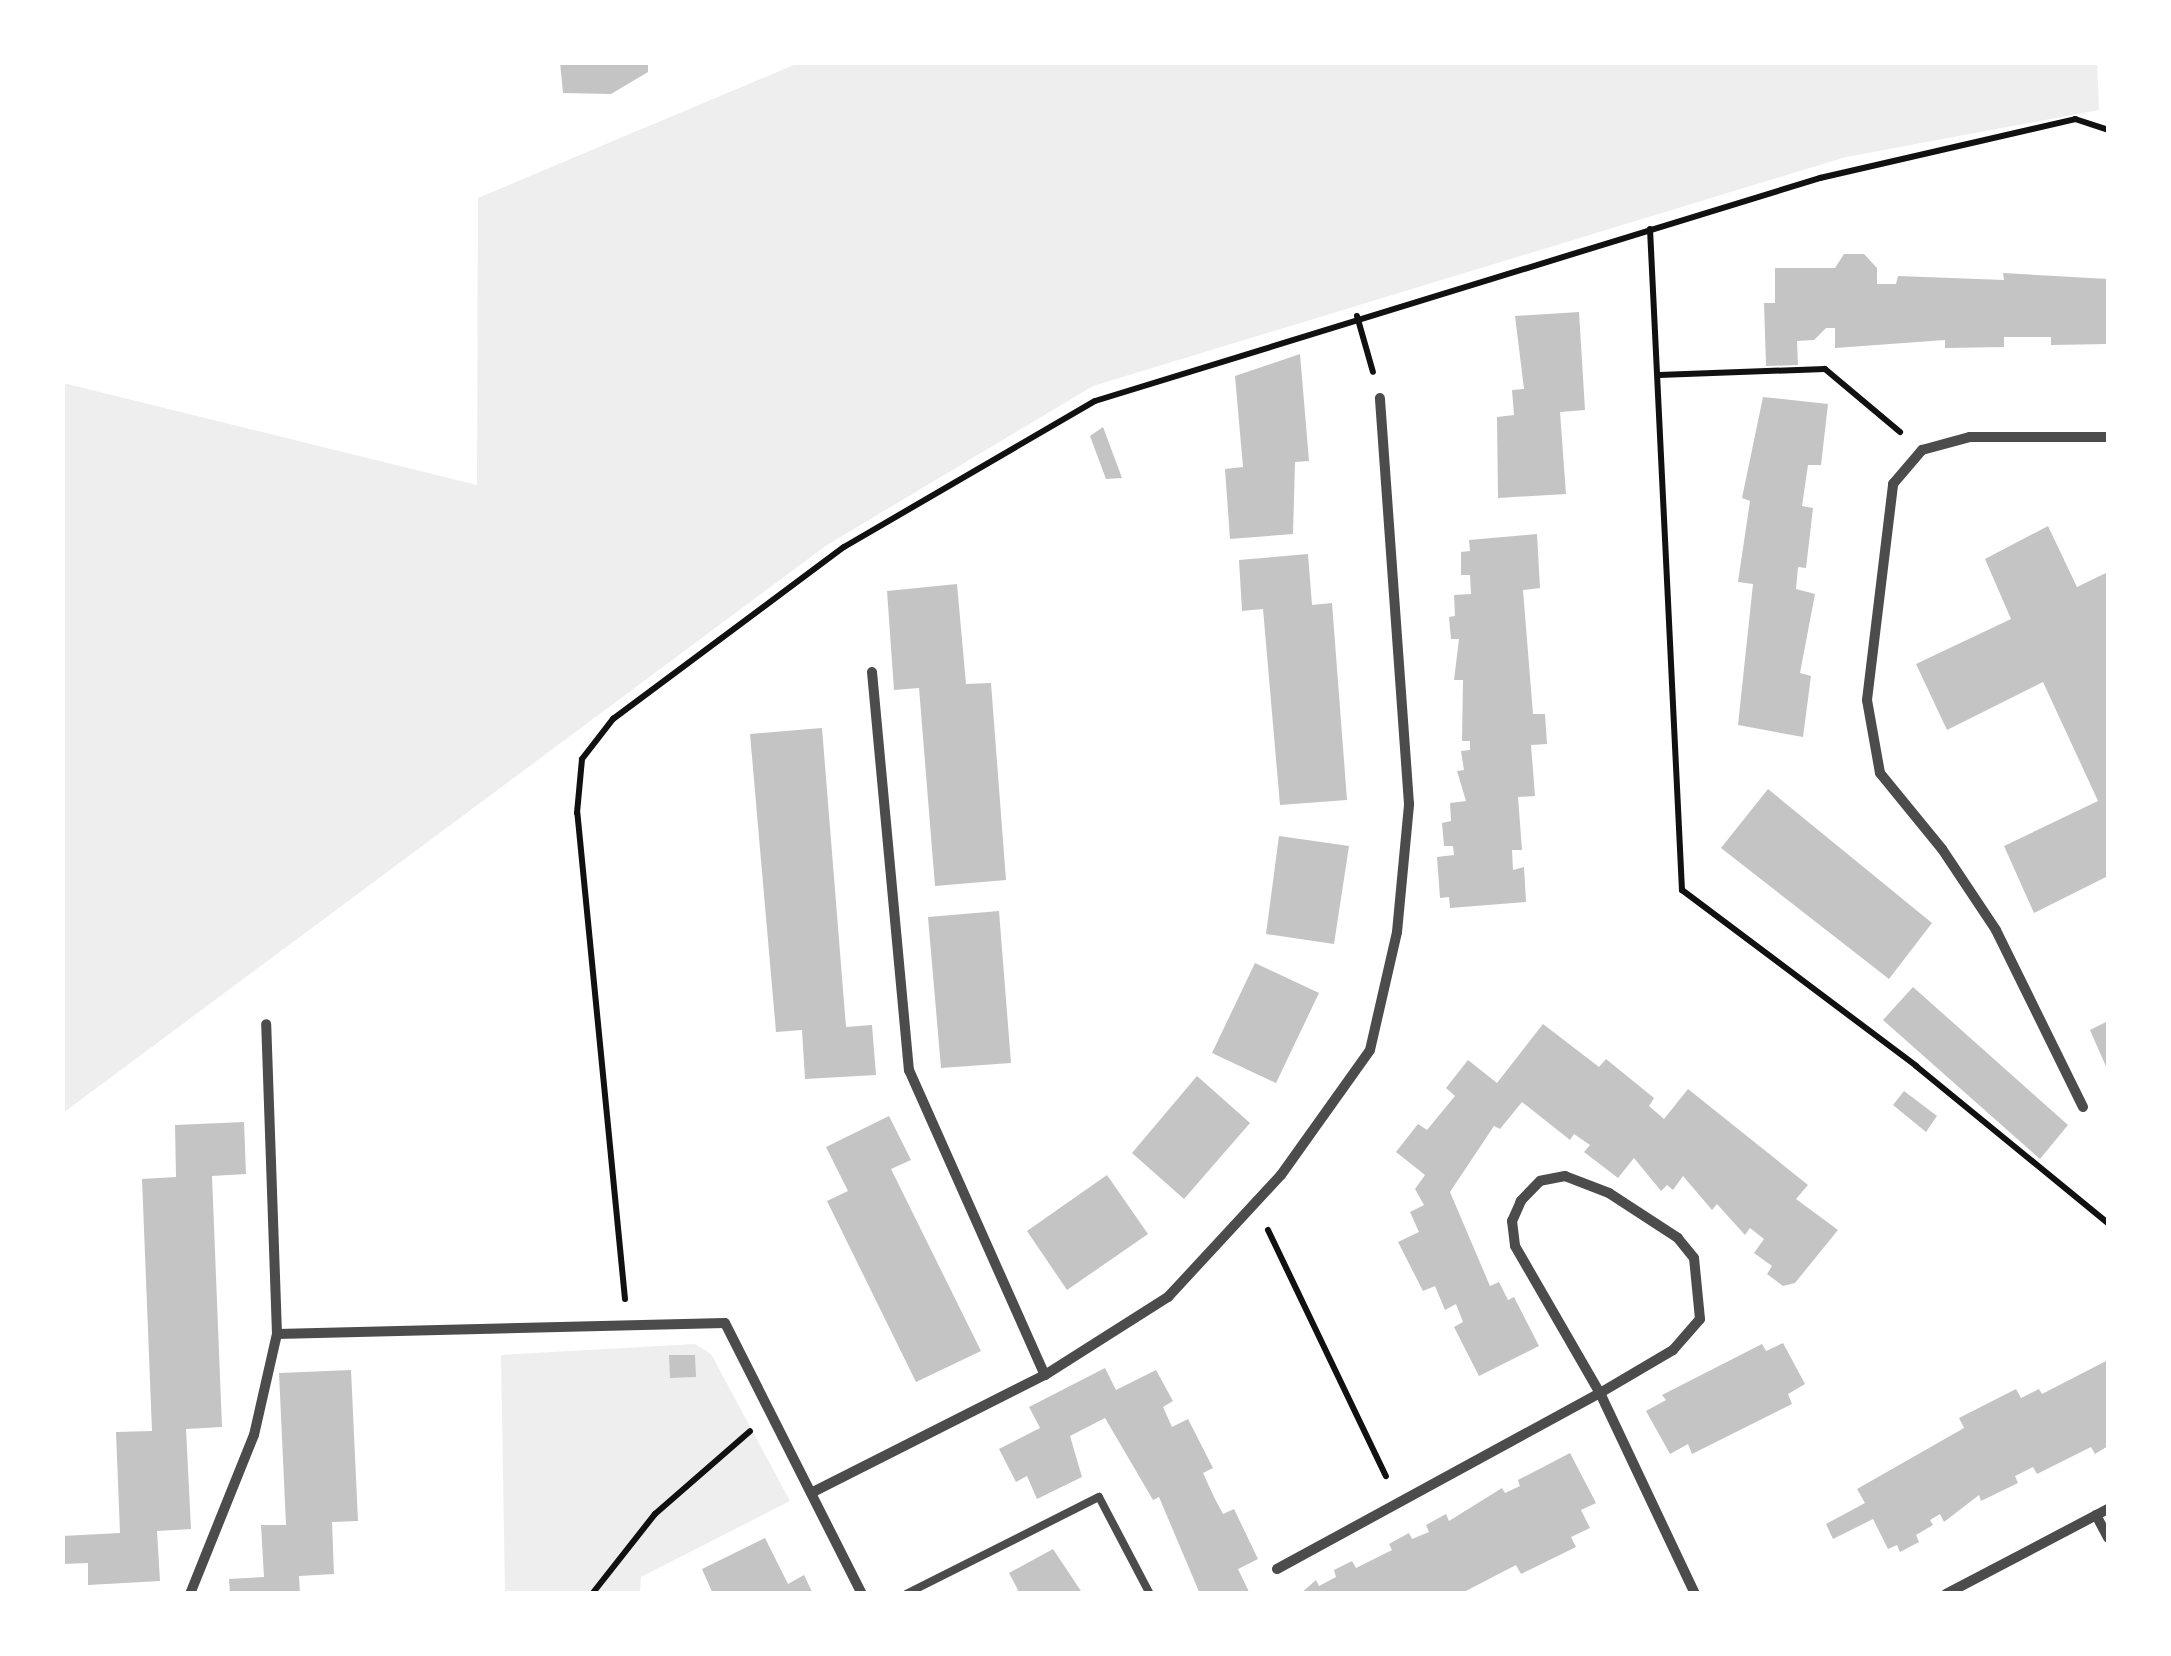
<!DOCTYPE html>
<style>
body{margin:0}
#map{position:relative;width:2171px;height:1656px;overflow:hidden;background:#fff;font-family:"Archivo Narrow",sans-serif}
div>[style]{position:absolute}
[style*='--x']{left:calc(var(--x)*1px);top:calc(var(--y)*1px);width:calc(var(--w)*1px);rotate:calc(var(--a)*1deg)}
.green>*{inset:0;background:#eee}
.building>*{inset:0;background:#c4c4c4}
.path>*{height:6px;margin:-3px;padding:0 3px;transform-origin:3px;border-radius:3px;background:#111}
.service>*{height:8px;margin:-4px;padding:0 4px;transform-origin:4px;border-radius:4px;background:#4c4c4c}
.minor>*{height:10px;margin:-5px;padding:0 5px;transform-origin:5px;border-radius:5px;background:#4c4c4c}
span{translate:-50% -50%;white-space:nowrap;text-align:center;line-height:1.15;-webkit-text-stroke:9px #fff;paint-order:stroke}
.frame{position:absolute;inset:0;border:65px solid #fff;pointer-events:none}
</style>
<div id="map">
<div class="green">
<i style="clip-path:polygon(801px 62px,2097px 62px,2099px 110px,1846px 157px,1093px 386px,827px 545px,63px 1113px,63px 383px,477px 485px,478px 198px)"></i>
<i style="clip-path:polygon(695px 1344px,711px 1354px,790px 1501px,641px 1577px,640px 1593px,505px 1593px,501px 1355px)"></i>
</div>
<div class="building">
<i style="clip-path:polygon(560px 62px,648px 62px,648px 72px,611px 94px,563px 93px)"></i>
<i style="clip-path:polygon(1844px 254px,1864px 254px,1877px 268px,1877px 284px,1896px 284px,1898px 276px,2004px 280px,2003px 273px,2108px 279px,2108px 344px,2051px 345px,2051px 337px,2004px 337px,2004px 347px,1945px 348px,1945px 340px,1835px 348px,1835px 328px,1826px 328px,1814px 340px,1797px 341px,1798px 365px,1766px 366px,1764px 303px,1775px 303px,1775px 268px,1835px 268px)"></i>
<i style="clip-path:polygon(1579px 312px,1585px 410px,1560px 412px,1566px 494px,1498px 498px,1497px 417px,1514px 415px,1512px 390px,1524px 389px,1515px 316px)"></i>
<i style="clip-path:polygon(1300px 354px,1309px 461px,1295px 462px,1293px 534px,1230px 539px,1225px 469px,1243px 467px,1235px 376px)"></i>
<i style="clip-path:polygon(1763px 397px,1828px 404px,1821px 465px,1808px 465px,1802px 506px,1813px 508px,1806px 568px,1798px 567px,1796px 589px,1815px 594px,1800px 673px,1811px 676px,1803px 737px,1738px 725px,1753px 584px,1738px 582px,1750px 501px,1742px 498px)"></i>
<i style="clip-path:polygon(1103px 427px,1122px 478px,1106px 479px,1090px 436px)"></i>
<i style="clip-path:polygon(2048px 526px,2077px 587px,2108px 572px,2108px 876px,2034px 913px,2004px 846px,2098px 801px,2043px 682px,1947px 730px,1916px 664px,2011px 619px,1985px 559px)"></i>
<i style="clip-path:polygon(1537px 534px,1540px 588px,1523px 590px,1533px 714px,1545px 714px,1547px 744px,1531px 745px,1535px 796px,1518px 797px,1522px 850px,1512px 850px,1513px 870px,1524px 867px,1526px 902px,1450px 908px,1449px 897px,1440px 898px,1437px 857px,1454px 855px,1453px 846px,1444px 846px,1442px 823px,1451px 821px,1450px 803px,1466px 801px,1457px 771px,1464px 770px,1461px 751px,1470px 750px,1470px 741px,1462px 741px,1463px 680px,1454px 680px,1459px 639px,1451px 639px,1449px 617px,1455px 616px,1454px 595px,1471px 594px,1470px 575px,1461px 575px,1461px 552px,1470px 551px,1469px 540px)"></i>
<i style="clip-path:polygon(1308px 554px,1312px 605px,1332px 603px,1347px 800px,1280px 805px,1263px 609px,1242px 611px,1239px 560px)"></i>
<i style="clip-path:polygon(957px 584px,966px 684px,991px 683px,1006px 880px,935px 886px,919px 688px,894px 690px,887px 591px)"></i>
<i style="clip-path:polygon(822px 728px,846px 1027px,872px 1025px,876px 1075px,805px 1079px,802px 1030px,776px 1032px,750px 734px)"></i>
<i style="clip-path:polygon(1768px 789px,1932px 923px,1889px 979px,1721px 848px)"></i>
<i style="clip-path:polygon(1279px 836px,1349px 846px,1334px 944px,1266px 934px)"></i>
<i style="clip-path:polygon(999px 911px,1011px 1063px,941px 1068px,928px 917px)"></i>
<i style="clip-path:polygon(1255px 963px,1319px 993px,1276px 1083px,1212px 1053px)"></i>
<i style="clip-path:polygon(1913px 987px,2068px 1125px,2040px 1159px,1883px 1020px)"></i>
<i style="clip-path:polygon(2108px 1021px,2108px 1071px,2090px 1030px)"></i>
<i style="clip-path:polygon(1543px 1024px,1599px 1067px,1606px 1059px,1654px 1098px,1649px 1106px,1664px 1119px,1688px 1089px,1808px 1185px,1796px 1199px,1838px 1230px,1795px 1283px,1783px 1286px,1767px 1274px,1772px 1266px,1754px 1253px,1764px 1239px,1750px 1228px,1745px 1235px,1717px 1204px,1712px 1210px,1683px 1176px,1673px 1190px,1667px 1185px,1661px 1191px,1634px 1158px,1618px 1178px,1584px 1152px,1590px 1145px,1574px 1134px,1570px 1140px,1522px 1102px,1500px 1129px,1494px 1126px,1450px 1192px,1490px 1286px,1499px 1282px,1508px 1300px,1514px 1297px,1539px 1346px,1479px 1376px,1454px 1327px,1463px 1322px,1456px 1304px,1445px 1310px,1435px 1286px,1423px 1291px,1398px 1242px,1419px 1232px,1410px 1212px,1424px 1205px,1415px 1189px,1425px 1175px,1396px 1152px,1418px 1124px,1427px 1130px,1455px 1096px,1446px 1088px,1468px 1060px,1497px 1083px)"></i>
<i style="clip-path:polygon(1197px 1076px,1250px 1123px,1184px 1199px,1132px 1153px)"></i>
<i style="clip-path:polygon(1904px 1091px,1937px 1116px,1926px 1132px,1893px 1105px)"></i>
<i style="clip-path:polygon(889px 1116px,911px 1160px,891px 1169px,981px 1351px,916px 1382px,827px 1201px,848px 1191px,826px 1147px)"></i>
<i style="clip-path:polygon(244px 1122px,246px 1174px,212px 1176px,222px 1427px,186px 1429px,191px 1529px,157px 1531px,160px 1581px,88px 1585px,88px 1563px,62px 1564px,62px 1536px,120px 1533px,116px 1432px,152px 1431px,142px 1179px,176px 1177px,175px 1125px)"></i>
<i style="clip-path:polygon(1107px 1175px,1148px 1234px,1067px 1290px,1027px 1231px)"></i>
<i style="clip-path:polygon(1783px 1343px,1805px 1384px,1788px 1394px,1792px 1404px,1692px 1454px,1688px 1444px,1670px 1454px,1646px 1411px,1666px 1400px,1662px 1395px,1762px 1344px,1766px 1351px)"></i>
<i style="clip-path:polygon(669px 1355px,695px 1355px,696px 1377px,670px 1378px)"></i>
<i style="clip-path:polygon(2108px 1360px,2108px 1446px,2095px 1454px,2091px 1447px,2037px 1474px,2033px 1467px,2015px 1476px,2018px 1483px,1981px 1501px,1979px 1495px,1944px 1522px,1940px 1514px,1930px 1520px,1933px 1525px,1916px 1535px,1919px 1542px,1900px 1552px,1897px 1545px,1888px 1549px,1873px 1519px,1833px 1539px,1826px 1524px,1865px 1503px,1857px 1489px,1964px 1428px,1959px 1418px,2016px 1389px,2021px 1398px,2039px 1389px,2042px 1394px)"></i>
<i style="clip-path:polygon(1105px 1368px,1116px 1390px,1156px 1370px,1173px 1401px,1163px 1407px,1172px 1427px,1188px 1419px,1213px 1468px,1203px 1473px,1214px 1497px,1223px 1514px,1234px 1509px,1258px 1559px,1238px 1569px,1250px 1594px,1200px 1594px,1159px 1497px,1153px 1500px,1105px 1418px,1070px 1436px,1082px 1477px,1037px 1499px,1027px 1476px,1016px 1482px,999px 1449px,1040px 1428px,1029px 1407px)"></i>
<i style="clip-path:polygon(351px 1370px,358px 1521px,332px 1522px,334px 1574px,299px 1576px,300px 1594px,230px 1594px,229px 1579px,264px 1577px,261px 1525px,286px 1525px,279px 1373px)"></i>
<i style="clip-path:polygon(1570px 1453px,1596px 1503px,1581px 1510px,1590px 1528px,1571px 1537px,1576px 1547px,1521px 1574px,1516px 1565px,1460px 1594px,1300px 1594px,1316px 1580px,1319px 1586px,1336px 1577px,1334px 1570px,1352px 1561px,1356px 1568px,1392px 1550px,1389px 1544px,1409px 1533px,1412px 1539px,1429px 1532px,1426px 1525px,1446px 1514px,1449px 1521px,1502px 1488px,1505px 1493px,1520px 1486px,1518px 1480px)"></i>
<i style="clip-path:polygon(765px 1538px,788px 1584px,804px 1575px,813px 1594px,713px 1594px,702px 1569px)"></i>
<i style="clip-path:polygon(1053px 1549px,1083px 1594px,1011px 1594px,1018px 1590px,1009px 1573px)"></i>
</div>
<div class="path">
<i style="--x:1650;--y:229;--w:662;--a:87.23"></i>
<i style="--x:1682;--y:890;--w:293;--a:36.9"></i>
<i style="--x:1916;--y:1066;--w:248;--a:39.3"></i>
<i style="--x:1357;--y:316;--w:58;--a:74.1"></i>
<i style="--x:1659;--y:375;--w:166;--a:-2.1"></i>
<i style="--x:1825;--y:369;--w:98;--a:40"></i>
<i style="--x:1268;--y:1230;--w:273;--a:64.4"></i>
<i style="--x:625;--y:1299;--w:488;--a:-95.6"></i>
<i style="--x:577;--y:813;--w:54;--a:-84.7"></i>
<i style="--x:582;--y:759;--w:51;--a:-52.2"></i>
<i style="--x:613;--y:719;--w:288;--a:-36.7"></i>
<i style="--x:844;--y:547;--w:290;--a:-30.2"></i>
<i style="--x:1095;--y:401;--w:759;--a:-17.1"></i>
<i style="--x:1820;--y:178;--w:262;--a:-13"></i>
<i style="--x:2075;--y:119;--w:35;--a:18"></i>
<i style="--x:592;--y:1594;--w:102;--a:-51.8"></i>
<i style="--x:655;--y:1514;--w:126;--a:-41.1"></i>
</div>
<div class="service">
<i style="--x:906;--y:1594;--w:216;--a:-26.7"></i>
<i style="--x:1099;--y:1497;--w:110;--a:62.3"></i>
</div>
<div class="minor">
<i style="--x:872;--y:672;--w:400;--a:84.7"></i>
<i style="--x:909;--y:1070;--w:334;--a:66"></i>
<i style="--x:2083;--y:1107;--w:197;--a:-116.2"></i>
<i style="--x:1996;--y:930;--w:97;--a:-123.7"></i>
<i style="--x:1942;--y:849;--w:98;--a:-129.2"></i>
<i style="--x:1880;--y:773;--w:74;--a:-100.1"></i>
<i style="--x:1867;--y:700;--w:218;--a:-83.1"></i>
<i style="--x:1893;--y:484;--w:45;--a:-49.5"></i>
<i style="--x:1922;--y:450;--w:50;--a:-15.2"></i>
<i style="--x:1970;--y:437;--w:138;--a:0"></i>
<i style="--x:277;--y:1334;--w:448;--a:-1.4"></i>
<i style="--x:725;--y:1323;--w:304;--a:63.2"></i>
<i style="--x:811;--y:1493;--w:262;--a:-26.8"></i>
<i style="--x:1045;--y:1375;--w:146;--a:-32.4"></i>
<i style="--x:1168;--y:1297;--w:166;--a:-47.2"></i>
<i style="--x:1281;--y:1175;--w:153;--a:-54.5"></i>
<i style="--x:1370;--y:1050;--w:121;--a:-77.1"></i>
<i style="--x:1397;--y:932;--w:129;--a:-84.6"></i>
<i style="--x:1409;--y:804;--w:407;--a:-94.1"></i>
<i style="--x:2096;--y:1515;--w:26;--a:62"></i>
<i style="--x:1277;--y:1569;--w:368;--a:-28.6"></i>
<i style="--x:1600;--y:1393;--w:85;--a:-30.5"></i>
<i style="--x:1673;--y:1350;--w:41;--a:-48.9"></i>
<i style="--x:1700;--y:1319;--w:61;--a:-95.6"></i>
<i style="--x:1694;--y:1258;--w:26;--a:-129"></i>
<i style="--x:1678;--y:1238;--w:82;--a:-146.9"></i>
<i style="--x:1609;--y:1193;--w:47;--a:-158.9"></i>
<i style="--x:1565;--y:1176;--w:25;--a:169"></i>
<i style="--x:1540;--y:1181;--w:28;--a:134"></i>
<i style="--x:1521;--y:1201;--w:22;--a:114"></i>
<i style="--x:1512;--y:1221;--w:25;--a:83"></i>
<i style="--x:1515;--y:1246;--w:170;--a:60"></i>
<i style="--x:1600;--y:1393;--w:222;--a:64.7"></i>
<i style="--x:190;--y:1594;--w:171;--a:-68.1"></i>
<i style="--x:254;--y:1435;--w:104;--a:-77.2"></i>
<i style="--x:277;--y:1334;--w:310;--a:-92"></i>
<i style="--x:1946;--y:1594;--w:183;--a:-27.7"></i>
</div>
<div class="frame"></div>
</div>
